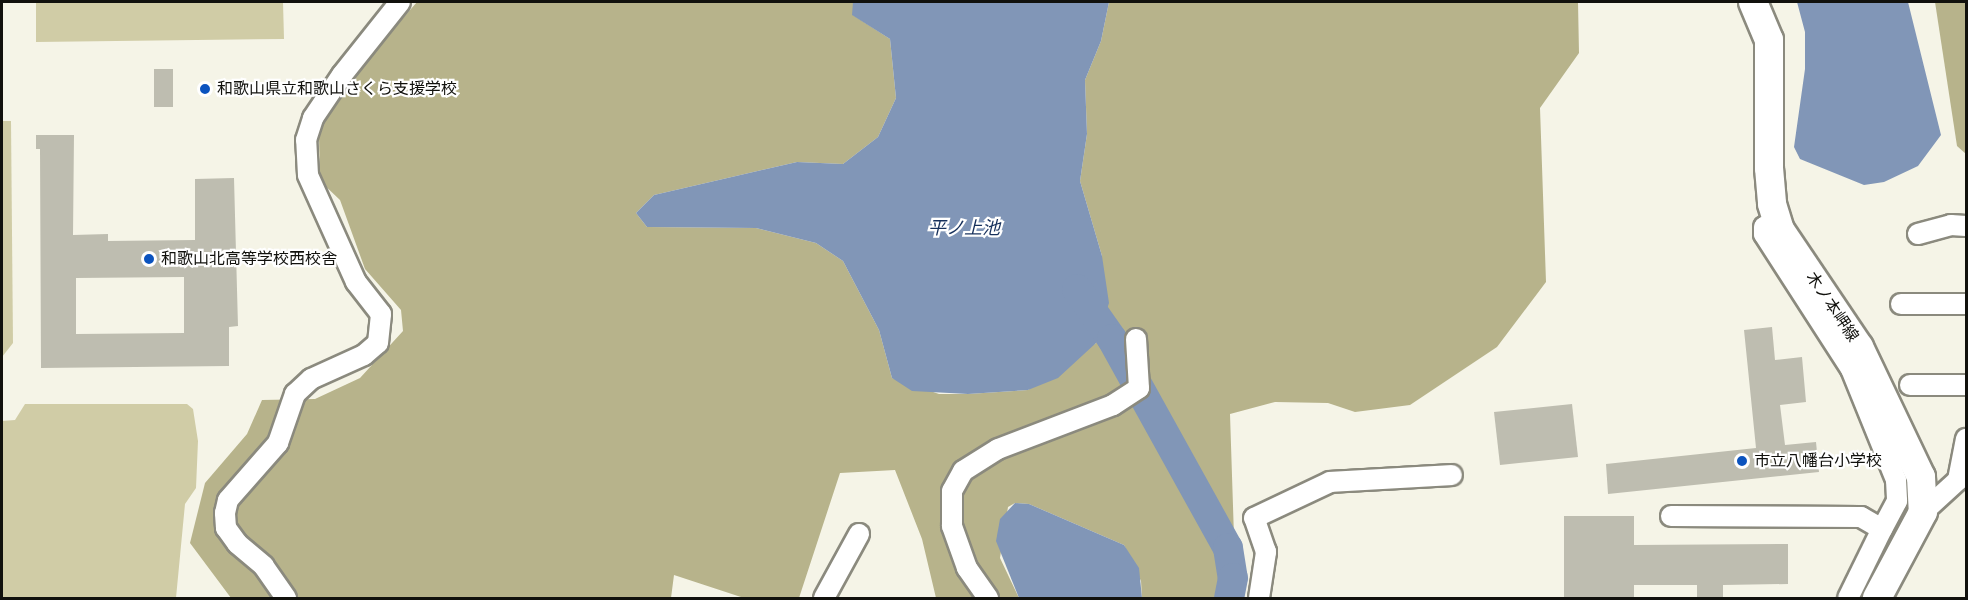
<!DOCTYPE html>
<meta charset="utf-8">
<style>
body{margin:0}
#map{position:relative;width:1968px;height:600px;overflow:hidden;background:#f5f4e7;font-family:Arial,"Noto Sans JP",sans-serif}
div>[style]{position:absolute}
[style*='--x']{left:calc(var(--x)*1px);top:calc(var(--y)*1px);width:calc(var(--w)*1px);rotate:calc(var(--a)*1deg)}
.green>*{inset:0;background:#d0cca6}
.forest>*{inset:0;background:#b7b38b}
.water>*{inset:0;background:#8196b7}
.river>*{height:30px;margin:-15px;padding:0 15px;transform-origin:15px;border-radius:15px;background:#8196b7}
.building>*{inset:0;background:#bebdb0}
.roads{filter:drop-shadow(2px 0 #8b8a7e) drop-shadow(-2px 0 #8b8a7e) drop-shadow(0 2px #8b8a7e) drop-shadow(0 -2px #8b8a7e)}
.minor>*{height:20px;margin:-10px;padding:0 10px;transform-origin:10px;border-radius:10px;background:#fff}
.secondary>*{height:28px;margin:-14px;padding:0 14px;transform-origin:14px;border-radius:14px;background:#fff}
.dots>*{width:16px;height:16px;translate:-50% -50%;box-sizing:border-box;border:3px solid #fff;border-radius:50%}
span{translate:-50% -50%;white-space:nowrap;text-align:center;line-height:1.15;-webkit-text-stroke:4.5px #fff;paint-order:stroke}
.poi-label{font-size:16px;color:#11110d}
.left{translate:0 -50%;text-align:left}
.street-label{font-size:16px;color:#11110d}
.water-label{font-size:18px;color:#16305c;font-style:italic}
.frame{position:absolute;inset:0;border:3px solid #11110d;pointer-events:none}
</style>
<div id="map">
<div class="green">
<i style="clip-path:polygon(36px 2px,283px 2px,284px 39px,36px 42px)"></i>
<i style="clip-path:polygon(2px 121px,11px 121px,13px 343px,2px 357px)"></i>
<i style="clip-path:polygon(25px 404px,187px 404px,193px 409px,198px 441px,196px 488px,185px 504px,176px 598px,2px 598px,2px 421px,15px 420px)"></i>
</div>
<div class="forest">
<i style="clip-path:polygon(417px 2px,853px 2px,853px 15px,890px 39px,896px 98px,878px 137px,843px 164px,797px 162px,654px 195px,636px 213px,647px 227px,756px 228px,816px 243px,843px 261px,879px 330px,892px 378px,939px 394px,968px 394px,1028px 390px,1096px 343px,1101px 324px,1102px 256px,1080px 181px,1087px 134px,1085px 80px,1101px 41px,1109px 2px,1578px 2px,1579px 53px,1540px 108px,1546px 282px,1497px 347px,1410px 405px,1355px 412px,1328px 403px,1275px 402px,1230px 414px,1236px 598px,1142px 598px,1141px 581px,1124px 545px,1029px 504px,1015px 503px,1008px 507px,1000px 558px,1019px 598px,936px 598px,922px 539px,895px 470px,840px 473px,799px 598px,744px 598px,674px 575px,671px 598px,231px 598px,190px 543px,205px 483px,247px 434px,262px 400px,315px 399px,360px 378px,403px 331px,401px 310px,365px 269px,340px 200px,320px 181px,319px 138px,324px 116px,352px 77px)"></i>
<i style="clip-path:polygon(1935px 2px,1966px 2px,1966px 154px,1957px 146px)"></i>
</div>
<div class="water">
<i style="clip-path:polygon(853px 2px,1109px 2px,1101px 41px,1085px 80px,1087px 134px,1080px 181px,1102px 256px,1109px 303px,1096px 343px,1058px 378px,1028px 390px,968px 394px,912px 391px,892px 378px,879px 330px,843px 261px,816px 243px,756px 228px,647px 227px,636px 213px,654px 195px,797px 162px,843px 164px,878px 137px,896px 98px,890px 39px,852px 15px)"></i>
<i style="clip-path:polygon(1797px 2px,1908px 2px,1941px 135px,1918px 166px,1884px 182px,1864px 185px,1800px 159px,1794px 147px,1805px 69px,1805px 32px)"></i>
<i style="clip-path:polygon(1015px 503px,1029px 504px,1124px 545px,1139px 568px,1142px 598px,1019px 598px,996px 541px,1000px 519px)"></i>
</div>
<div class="river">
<i style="--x:1077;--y:289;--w:61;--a:55"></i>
<i style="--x:1112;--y:339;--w:239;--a:61"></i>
<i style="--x:1228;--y:548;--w:30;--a:81"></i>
<i style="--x:1233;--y:578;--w:20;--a:101"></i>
</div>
<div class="building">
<i style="clip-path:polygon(154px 69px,173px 69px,173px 107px,154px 107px)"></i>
<i style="clip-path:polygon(evenodd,36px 135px,74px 135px,73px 235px,108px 234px,108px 241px,195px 240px,195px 179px,234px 178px,238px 326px,229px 327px,229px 366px,41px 368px,40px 149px,36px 149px,36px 135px,184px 277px,184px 333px,76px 334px,76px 278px,184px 277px)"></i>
<i style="clip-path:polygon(1772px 327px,1775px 360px,1802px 357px,1806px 402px,1780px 405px,1785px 445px,1816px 442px,1819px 472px,1608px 494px,1606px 464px,1756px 448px,1744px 330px)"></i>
<i style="clip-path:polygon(1572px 404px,1578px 457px,1500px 465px,1494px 412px)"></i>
<i style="clip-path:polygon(1564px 516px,1634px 516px,1634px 545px,1788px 544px,1788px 584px,1723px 585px,1723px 598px,1697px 598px,1697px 585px,1634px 585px,1634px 598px,1564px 598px)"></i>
</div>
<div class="roads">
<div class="minor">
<i style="--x:1777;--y:221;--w:14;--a:155"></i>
<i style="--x:1764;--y:227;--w:7;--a:90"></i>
<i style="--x:1764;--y:234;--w:161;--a:57.2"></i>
<i style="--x:1851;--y:369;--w:120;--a:67.9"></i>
<i style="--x:1896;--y:480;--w:21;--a:87"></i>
<i style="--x:1897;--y:501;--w:32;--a:118"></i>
<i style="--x:1918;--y:234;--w:34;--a:-15"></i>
<i style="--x:1951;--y:225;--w:15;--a:4"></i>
<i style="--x:1901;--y:304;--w:65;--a:0"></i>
<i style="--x:1910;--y:385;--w:56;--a:0"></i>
<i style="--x:1923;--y:512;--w:47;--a:-42.4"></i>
<i style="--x:1958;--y:480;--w:42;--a:-79"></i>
<i style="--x:1671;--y:516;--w:190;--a:0.3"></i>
<i style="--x:1861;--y:517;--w:24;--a:30"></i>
<i style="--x:1882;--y:529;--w:77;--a:116.2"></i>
<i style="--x:286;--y:598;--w:39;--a:-125"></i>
<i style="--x:264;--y:566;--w:35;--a:-140"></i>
<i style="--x:237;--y:543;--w:19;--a:-126"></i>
<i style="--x:226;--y:528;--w:15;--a:-94"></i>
<i style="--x:225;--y:513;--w:13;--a:-77"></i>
<i style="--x:228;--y:500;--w:76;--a:-48.7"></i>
<i style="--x:278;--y:443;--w:52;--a:-70.9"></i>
<i style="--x:295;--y:394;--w:22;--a:-43"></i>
<i style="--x:311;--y:379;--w:58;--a:-24.4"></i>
<i style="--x:364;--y:355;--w:18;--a:-41"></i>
<i style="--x:378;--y:343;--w:29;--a:-84"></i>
<i style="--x:381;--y:314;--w:41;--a:-128"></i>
<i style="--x:356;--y:282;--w:117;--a:-114.2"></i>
<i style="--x:308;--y:175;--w:35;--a:-93"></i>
<i style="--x:306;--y:140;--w:23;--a:-72"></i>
<i style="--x:313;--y:118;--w:52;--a:-56"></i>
<i style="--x:342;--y:75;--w:93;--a:-51.5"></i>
<i style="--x:824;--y:598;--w:73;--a:-61.3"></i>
<i style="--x:988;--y:598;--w:37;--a:-125"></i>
<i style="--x:967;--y:568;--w:45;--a:-109.7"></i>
<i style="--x:952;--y:526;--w:35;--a:-90"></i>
<i style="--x:952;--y:491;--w:23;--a:-61"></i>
<i style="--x:963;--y:471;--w:41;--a:-32.2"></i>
<i style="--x:998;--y:449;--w:123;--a:-20.9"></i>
<i style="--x:1113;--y:405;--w:31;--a:-33"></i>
<i style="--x:1139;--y:388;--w:49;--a:-93.5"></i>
<i style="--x:1259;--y:598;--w:47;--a:-81.3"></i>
<i style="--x:1266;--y:552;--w:36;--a:-109"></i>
<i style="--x:1254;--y:518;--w:84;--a:-25.3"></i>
<i style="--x:1330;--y:482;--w:122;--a:-3.3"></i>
</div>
<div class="secondary">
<i style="--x:1753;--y:2;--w:41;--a:67.2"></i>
<i style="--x:1769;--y:40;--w:128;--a:90"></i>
<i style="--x:1769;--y:168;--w:36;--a:85"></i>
<i style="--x:1772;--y:204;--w:27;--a:73"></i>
<i style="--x:1780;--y:230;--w:141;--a:56"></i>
<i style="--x:1859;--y:347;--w:144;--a:64.5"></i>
<i style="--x:1921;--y:477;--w:35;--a:87"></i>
<i style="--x:1923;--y:512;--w:98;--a:118.1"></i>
</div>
</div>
<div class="dots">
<i style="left:205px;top:89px;background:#0b53be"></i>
<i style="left:149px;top:259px;background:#0b53be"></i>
<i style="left:1742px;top:461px;background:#0b53be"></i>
</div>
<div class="poi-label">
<span class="left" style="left:217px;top:89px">和歌山県立和歌山さくら支援学校</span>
<span class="left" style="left:161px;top:259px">和歌山北高等学校西校舎</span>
<span class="left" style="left:1754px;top:461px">市立八幡台小学校</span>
</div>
<div class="street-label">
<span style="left:1832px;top:307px;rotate:56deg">木ノ本岬線</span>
</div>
<div class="water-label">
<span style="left:964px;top:228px">平ノ上池</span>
</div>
<div class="frame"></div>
</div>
